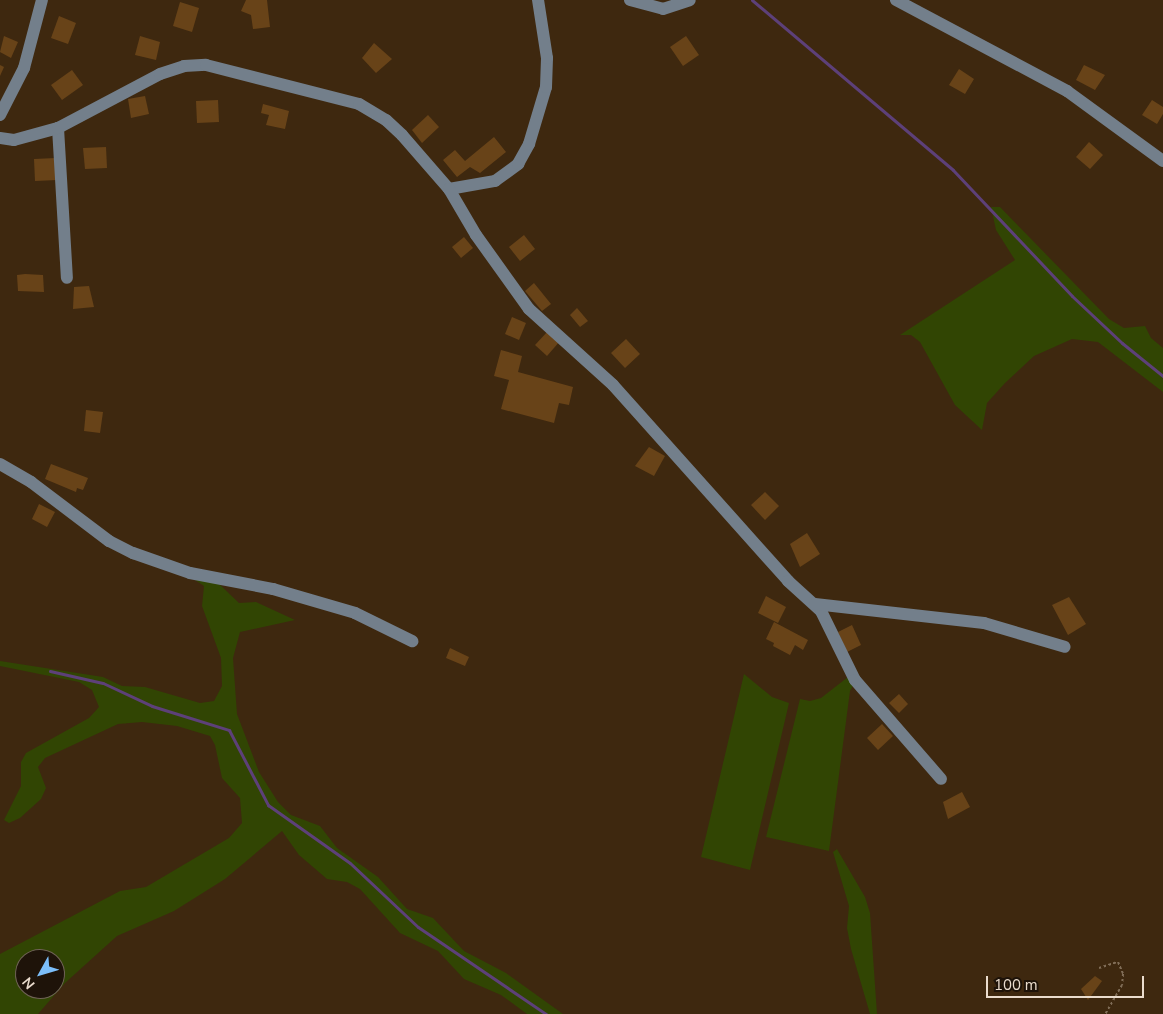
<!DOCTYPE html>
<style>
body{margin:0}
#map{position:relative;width:1163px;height:1014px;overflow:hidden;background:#3e280f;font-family:"Nunito Sans",sans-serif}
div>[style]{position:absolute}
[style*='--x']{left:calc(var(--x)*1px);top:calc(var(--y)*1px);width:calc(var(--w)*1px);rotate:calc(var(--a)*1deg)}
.green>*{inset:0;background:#314503}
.stream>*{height:3px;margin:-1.5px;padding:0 1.5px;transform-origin:1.5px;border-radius:1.5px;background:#5d4079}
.building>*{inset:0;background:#684318}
.path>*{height:2px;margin-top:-1px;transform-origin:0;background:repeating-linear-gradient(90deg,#806d57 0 2.5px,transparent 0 5px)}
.minor>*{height:12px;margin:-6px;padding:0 6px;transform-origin:6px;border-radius:6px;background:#737f8b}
span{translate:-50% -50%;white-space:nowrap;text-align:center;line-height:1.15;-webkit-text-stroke:4px #1e1309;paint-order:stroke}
.north{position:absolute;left:15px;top:949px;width:50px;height:50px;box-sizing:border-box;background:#1e1309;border:1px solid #706357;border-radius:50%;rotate:231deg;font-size:14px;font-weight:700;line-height:20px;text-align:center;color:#eadccd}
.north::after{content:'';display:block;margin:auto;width:18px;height:22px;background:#7cbef9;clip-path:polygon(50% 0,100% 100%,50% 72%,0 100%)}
.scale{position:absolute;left:986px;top:976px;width:158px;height:22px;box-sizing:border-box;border:2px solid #eadccd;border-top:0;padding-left:6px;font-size:15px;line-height:18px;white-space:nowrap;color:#eadccd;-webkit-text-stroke:4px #1e1309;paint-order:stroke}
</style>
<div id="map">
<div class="green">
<i style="clip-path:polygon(991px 207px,1000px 207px,1109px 319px,1124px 328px,1145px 326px,1151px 338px,1163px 348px,1163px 392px,1098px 342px,1072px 339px,1034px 356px,1005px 383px,987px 403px,982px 430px,955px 405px,920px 342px,911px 335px,900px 335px,1015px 260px,996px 230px)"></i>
<i style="clip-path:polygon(evenodd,189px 576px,214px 579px,239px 603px,256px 602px,295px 620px,240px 632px,233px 658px,237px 714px,259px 772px,278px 802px,291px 815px,320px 826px,337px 848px,378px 877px,407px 909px,433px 918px,464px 951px,506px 973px,563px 1014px,527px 1014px,501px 995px,464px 979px,438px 951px,400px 933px,360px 889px,347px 882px,327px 879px,299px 855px,282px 831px,225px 879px,174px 911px,117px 936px,65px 983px,38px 1014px,0 1014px,0 954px,120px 891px,146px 887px,229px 838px,242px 823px,240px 798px,222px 778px,215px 745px,210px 736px,177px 726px,142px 722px,118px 724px,45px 758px,38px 767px,46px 788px,41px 799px,20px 818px,9px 823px,4px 820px,21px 786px,21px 762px,26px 753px,89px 718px,99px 707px,92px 690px,79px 682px,0 666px,0 661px,103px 677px,122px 686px,145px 687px,200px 703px,214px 701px,222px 686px,221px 658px,202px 606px,204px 586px,189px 576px,25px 959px,55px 959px,55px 989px,25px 989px,25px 959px)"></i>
<i style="clip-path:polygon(744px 674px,772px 697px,789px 703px,750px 870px,701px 857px)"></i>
<i style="clip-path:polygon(848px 677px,854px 684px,850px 691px,829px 851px,766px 837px,800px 699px,810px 701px,821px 698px)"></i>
<i style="clip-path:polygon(837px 849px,865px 897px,870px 913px,877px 1014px,870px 1014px,851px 949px,847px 928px,849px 906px,833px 852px)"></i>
</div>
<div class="stream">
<i style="--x:752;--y:0;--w:263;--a:40.2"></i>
<i style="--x:953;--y:170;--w:173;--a:46.6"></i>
<i style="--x:1072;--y:296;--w:69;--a:43.2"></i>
<i style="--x:1122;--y:343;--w:53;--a:38.8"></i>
<i style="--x:50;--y:671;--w:54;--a:12.8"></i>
<i style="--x:103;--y:683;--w:54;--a:25.1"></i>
<i style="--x:152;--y:706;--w:81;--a:17.3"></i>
<i style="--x:229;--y:730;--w:85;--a:62.5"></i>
<i style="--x:268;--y:805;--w:100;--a:35.3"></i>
<i style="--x:350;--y:863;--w:93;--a:43.3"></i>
<i style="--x:418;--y:927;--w:155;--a:34.2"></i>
</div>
<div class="building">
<i style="clip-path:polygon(246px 0,267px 0,270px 27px,253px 29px,251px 15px,241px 11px)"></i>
<i style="clip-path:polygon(180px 2px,199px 8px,192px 32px,173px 26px)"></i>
<i style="clip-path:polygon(59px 16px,76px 23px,68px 44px,51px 38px)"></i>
<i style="clip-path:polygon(4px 36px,18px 42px,11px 58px,0 52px)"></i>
<i style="clip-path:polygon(140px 36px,160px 42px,156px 60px,135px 55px)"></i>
<i style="clip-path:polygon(686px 36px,699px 55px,683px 66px,670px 47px)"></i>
<i style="clip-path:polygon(374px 43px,392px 59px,376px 73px,362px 58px)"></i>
<i style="clip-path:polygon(0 65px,4px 67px,0 76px)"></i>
<i style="clip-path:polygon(1084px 65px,1105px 75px,1095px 90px,1076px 80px)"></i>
<i style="clip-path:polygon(959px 69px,974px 79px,965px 94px,949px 85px)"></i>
<i style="clip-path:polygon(72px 70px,83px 85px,62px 100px,51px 85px)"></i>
<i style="clip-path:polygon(145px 96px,149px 114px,131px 118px,128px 99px)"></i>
<i style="clip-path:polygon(218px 100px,219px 122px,197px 123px,196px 101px)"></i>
<i style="clip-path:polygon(1152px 100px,1163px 107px,1163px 114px,1157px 124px,1142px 115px)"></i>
<i style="clip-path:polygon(263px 104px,289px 111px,285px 129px,266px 125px,269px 115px,261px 113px)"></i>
<i style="clip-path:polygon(428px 115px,439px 127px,422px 143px,412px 130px)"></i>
<i style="clip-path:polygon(494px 137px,506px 152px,480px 173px,470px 167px,457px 177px,443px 160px,455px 150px,465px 161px)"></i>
<i style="clip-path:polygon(1089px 142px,1103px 155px,1090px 169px,1076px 157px)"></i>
<i style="clip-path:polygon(106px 147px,107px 168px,85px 169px,83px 148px)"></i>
<i style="clip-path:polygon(56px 158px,57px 180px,35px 181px,34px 159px)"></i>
<i style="clip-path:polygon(524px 235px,535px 249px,520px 261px,509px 247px)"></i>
<i style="clip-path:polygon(464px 237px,473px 248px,461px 258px,452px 247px)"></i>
<i style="clip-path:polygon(25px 274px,43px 275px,44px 292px,18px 291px,17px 275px)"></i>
<i style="clip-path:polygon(534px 283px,551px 304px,542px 311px,525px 291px)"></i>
<i style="clip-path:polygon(89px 286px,94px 307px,73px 309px,74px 287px)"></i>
<i style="clip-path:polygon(577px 308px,588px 321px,580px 327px,570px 315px)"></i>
<i style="clip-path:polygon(512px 317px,526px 323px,519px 340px,505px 334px)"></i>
<i style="clip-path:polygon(548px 331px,560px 341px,547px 356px,535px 345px)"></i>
<i style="clip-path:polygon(626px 339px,640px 354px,625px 368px,611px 353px)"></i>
<i style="clip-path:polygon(501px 350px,522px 356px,518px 372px,573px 387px,569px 405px,559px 403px,554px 423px,501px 409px,509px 380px,494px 376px)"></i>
<i style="clip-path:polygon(86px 410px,103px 412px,100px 433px,84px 431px)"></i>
<i style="clip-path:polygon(649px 447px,665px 456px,654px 476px,635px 466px)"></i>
<i style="clip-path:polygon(51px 464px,88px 478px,83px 490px,77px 488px,76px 492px,45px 479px)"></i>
<i style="clip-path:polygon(765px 492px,779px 506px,765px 520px,751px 505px)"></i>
<i style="clip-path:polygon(39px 504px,55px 512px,47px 527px,32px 519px)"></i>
<i style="clip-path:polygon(807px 533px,820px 554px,800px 567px,790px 544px)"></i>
<i style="clip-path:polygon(766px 596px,786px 607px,778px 623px,758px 613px)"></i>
<i style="clip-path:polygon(1069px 597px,1086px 624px,1068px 635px,1052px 605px)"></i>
<i style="clip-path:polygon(774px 622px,808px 640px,803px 650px,795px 645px,790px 655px,773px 646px,774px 643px,766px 639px)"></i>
<i style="clip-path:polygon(852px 625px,861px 645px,847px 652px,838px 632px)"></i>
<i style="clip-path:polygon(450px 648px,469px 657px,465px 666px,446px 658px)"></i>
<i style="clip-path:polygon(899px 694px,908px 704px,899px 713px,889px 703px)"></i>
<i style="clip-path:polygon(882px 724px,893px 736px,878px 750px,867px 738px)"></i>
<i style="clip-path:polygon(962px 792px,970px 807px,948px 819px,943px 802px)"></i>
<i style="clip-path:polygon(1095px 976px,1102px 981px,1088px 1000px,1081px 989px)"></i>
</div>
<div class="path">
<i style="--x:1099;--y:968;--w:20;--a:-18"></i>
<i style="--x:1118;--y:962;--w:13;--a:67"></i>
<i style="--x:1123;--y:974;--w:11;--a:95"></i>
<i style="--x:1122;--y:985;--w:34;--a:120"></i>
</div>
<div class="minor">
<i style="--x:630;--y:0;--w:34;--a:15"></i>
<i style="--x:663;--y:9;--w:28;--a:-18"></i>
<i style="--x:896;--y:0;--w:194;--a:28"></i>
<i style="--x:1067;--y:91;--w:119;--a:36.1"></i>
<i style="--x:0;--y:115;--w:53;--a:-62.9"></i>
<i style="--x:24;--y:68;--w:70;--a:-75.2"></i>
<i style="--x:58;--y:128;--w:150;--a:86.6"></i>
<i style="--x:0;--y:138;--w:14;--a:8"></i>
<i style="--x:14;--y:140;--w:46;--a:-15.3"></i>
<i style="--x:58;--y:128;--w:115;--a:-27.9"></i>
<i style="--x:160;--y:74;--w:25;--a:-18"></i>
<i style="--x:184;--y:66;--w:22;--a:-3"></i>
<i style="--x:206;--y:65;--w:158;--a:14.3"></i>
<i style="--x:359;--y:104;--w:31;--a:31"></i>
<i style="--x:386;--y:120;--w:22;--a:43"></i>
<i style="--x:402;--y:135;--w:72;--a:49"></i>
<i style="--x:449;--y:189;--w:47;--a:-9.9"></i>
<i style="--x:495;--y:181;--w:29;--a:-36"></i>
<i style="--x:518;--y:164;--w:23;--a:-61"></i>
<i style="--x:529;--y:144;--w:59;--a:-73.4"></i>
<i style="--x:546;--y:87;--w:29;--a:-88"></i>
<i style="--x:547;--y:58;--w:59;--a:-98.8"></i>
<i style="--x:449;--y:189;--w:53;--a:59.6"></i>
<i style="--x:476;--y:235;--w:91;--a:54.4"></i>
<i style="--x:529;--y:309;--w:113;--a:42.1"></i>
<i style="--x:613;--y:385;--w:263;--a:48.2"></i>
<i style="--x:788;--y:581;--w:45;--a:42.3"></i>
<i style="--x:821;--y:611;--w:77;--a:63.8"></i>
<i style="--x:855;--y:680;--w:131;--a:49"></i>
<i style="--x:0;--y:464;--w:36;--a:30"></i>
<i style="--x:31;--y:482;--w:98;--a:37.1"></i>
<i style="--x:109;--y:541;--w:27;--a:27"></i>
<i style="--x:133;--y:553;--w:60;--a:19.3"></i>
<i style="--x:190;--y:573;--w:85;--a:10.9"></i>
<i style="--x:273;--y:589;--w:85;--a:16.3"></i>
<i style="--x:355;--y:613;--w:64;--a:26.2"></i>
<i style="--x:815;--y:604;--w:170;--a:6.4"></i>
<i style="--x:984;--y:623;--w:84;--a:16.5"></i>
</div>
<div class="north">N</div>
<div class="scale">100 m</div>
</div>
